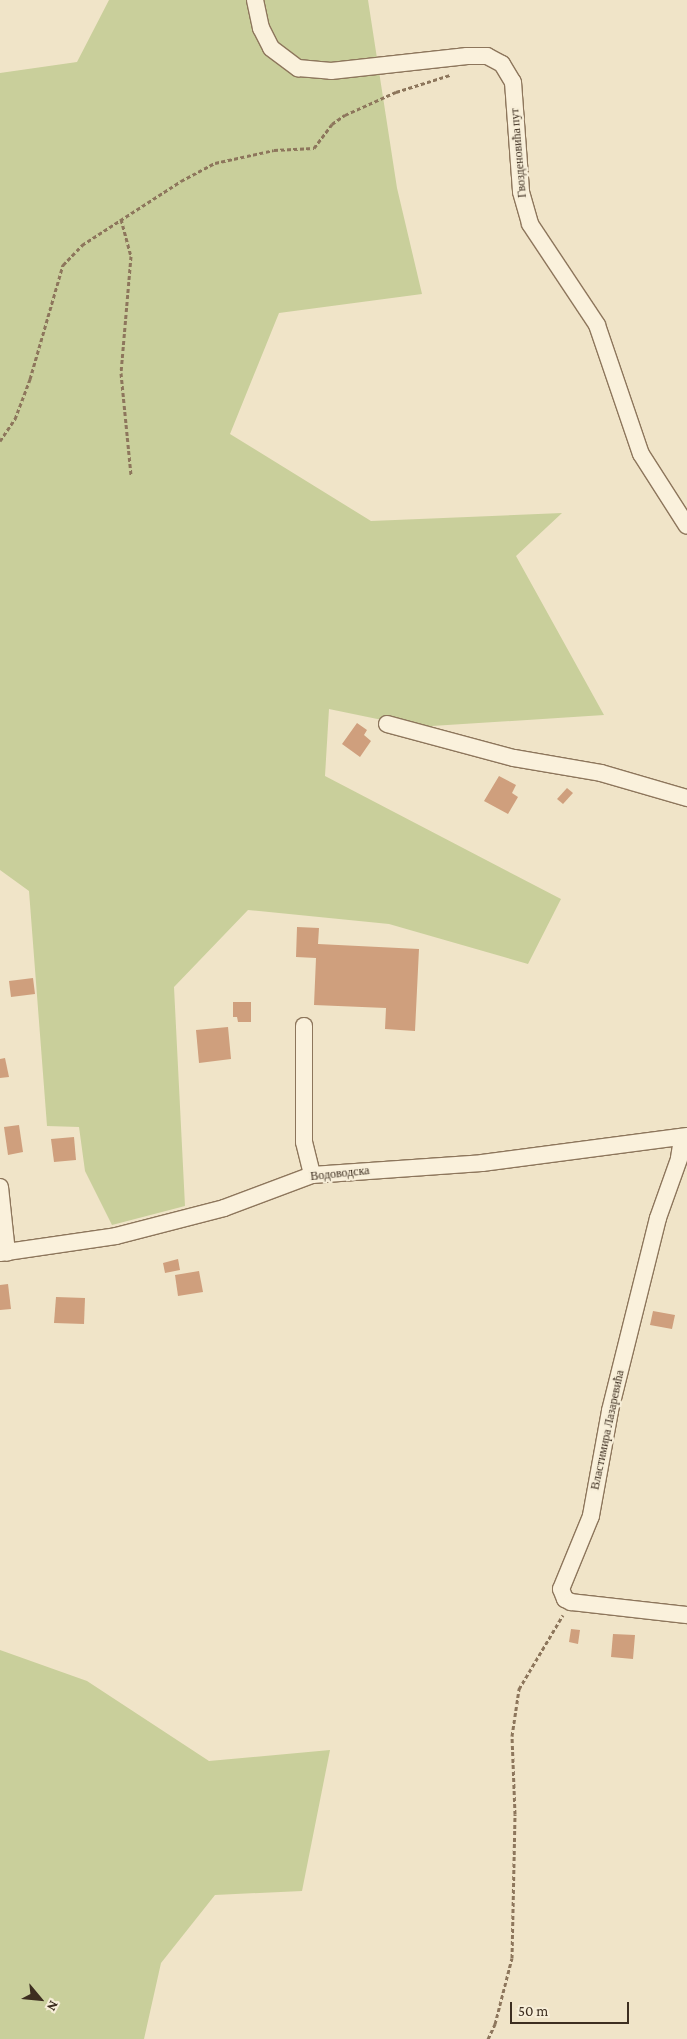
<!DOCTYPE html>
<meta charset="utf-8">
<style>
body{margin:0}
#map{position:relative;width:687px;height:2039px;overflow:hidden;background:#f0e4c8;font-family:"Crimson Pro",serif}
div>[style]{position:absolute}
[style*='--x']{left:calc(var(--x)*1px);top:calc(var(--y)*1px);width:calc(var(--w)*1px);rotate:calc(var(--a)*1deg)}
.green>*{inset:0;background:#c9cf9b}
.building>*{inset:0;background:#cf9f7d}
.path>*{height:3px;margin-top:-1.5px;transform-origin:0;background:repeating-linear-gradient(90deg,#8d765c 0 4px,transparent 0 6.5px)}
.roads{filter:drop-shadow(1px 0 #8d765c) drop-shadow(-1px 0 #8d765c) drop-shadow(0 1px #8d765c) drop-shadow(0 -1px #8d765c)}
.street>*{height:16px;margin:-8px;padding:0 8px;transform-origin:8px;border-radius:8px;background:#faf1dc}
span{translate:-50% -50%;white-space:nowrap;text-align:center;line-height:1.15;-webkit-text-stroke:4px #f7eed8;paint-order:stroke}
.street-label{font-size:12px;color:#3d2e20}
.north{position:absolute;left:15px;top:1974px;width:50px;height:50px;-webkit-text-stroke:4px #f7eed8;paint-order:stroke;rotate:118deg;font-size:14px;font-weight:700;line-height:20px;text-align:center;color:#3d2e20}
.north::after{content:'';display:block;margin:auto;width:18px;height:22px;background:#3d2e20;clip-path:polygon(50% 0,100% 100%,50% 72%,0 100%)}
.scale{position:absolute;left:510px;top:2002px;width:119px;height:22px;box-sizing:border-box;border:2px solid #3d2e20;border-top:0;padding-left:6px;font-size:15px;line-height:18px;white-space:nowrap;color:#3d2e20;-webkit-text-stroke:4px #f7eed8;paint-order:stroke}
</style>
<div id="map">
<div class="green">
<i style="clip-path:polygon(109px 0,368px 0,397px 188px,422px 294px,279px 313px,230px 434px,371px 521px,562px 513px,516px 556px,604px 715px,416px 727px,329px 709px,325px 776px,561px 899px,528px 964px,389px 924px,248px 910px,174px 987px,185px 1206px,112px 1225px,85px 1171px,79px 1127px,47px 1126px,29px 891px,0 870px,0 73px,77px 62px)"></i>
<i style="clip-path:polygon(0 1650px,87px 1681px,209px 1761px,330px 1750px,302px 1891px,215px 1895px,161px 1963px,144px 2039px,0 2039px)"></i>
</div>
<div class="building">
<i style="clip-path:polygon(357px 723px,367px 730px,364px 735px,371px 741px,360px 757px,342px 744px)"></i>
<i style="clip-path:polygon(499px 776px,516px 785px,512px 793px,518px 797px,508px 814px,484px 801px)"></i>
<i style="clip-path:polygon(567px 788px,573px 793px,563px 804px,557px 799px)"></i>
<i style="clip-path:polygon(297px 927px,319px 928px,318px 944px,419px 949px,415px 1031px,385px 1029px,386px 1008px,314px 1005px,316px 958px,296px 957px)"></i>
<i style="clip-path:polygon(33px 978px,35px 994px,11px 997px,9px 981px)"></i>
<i style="clip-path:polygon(233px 1002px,251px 1002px,251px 1022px,238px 1022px,237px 1017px,233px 1017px)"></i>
<i style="clip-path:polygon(228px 1027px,231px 1059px,199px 1063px,196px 1030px)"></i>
<i style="clip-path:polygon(5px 1058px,9px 1077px,0 1078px,0 1059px)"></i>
<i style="clip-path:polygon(19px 1125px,23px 1152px,8px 1155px,4px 1127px)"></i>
<i style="clip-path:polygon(74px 1137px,76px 1160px,54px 1162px,51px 1139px)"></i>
<i style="clip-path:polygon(178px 1259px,180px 1270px,165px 1273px,163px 1263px)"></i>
<i style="clip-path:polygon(199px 1271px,203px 1292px,178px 1296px,175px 1275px)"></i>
<i style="clip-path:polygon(8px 1284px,11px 1309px,0 1310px,0 1285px)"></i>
<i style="clip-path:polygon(56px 1297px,85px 1298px,84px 1324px,54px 1323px)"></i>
<i style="clip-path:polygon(653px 1311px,675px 1315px,672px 1329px,650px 1325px)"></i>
<i style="clip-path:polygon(571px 1629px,580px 1630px,578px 1644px,569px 1642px)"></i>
<i style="clip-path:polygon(613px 1634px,635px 1635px,633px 1659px,611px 1657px)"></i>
</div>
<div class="path">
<i style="--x:121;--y:219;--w:38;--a:75"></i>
<i style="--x:131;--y:256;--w:117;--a:94.9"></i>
<i style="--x:121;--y:373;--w:102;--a:84.4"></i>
<i style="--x:0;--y:441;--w:27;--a:-56"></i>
<i style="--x:15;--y:419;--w:43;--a:-69.4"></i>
<i style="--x:30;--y:379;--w:119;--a:-73.9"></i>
<i style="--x:63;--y:265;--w:28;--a:-46"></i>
<i style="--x:82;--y:245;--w:118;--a:-32.9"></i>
<i style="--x:181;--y:181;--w:38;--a:-28"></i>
<i style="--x:215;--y:163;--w:60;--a:-12.4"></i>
<i style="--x:274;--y:150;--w:40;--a:-2.9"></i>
<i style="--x:314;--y:148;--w:30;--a:-53"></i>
<i style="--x:332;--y:124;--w:16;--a:-35"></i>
<i style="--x:345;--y:115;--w:56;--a:-24.3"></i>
<i style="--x:396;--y:92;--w:57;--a:-17.5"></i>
<i style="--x:488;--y:2039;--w:17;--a:-65"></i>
<i style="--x:495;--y:2024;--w:68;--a:-75.6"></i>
<i style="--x:512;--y:1958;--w:144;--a:-88.8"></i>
<i style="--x:515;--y:1814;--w:78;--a:-92.2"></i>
<i style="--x:512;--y:1736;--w:48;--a:-81.5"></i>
<i style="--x:519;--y:1689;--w:86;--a:-59.3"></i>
</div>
<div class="roads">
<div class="street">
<i style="--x:255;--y:0;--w:29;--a:78"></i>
<i style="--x:261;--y:28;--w:22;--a:63"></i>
<i style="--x:271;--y:48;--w:34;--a:37"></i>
<i style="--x:298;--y:68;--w:33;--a:5"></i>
<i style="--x:331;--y:71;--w:137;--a:-6.3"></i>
<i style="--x:467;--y:56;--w:20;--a:0"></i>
<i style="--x:487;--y:56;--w:17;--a:28"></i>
<i style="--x:502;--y:64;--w:21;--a:59"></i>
<i style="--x:513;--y:82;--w:110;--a:85.8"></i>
<i style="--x:521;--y:192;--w:33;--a:74"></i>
<i style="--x:530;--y:224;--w:121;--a:56.4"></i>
<i style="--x:597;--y:325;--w:136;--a:71.2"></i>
<i style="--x:641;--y:454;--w:85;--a:57.4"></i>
<i style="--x:387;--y:724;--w:131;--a:15"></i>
<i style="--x:514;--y:758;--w:88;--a:9.8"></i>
<i style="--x:601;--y:773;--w:90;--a:16.2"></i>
<i style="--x:304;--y:1026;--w:116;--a:90"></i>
<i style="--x:304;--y:1142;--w:34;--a:76"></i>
<i style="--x:682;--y:1139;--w:20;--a:99"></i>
<i style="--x:679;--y:1159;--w:63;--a:109.6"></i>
<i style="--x:658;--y:1218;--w:199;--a:104"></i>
<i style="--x:610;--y:1411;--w:107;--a:100.3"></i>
<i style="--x:591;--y:1516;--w:79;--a:112.3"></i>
<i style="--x:561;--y:1589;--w:11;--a:68"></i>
<i style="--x:565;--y:1599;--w:7;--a:27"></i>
<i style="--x:571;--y:1602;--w:117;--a:6.4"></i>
<i style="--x:0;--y:1187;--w:66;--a:83.9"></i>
<i style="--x:0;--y:1253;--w:117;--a:-8.3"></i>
<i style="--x:116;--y:1236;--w:112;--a:-14.5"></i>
<i style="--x:224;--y:1208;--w:94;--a:-20.6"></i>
<i style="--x:312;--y:1175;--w:170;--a:-4"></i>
<i style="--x:482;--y:1163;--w:207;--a:-7.5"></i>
</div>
</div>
<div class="street-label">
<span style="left:519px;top:153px;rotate:-95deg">Гвозденовића пут</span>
<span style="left:340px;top:1174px;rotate:-6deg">Водоводска</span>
<span style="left:608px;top:1430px;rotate:-78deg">Властимира Лазаревића</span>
</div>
<div class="north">N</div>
<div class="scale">50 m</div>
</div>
